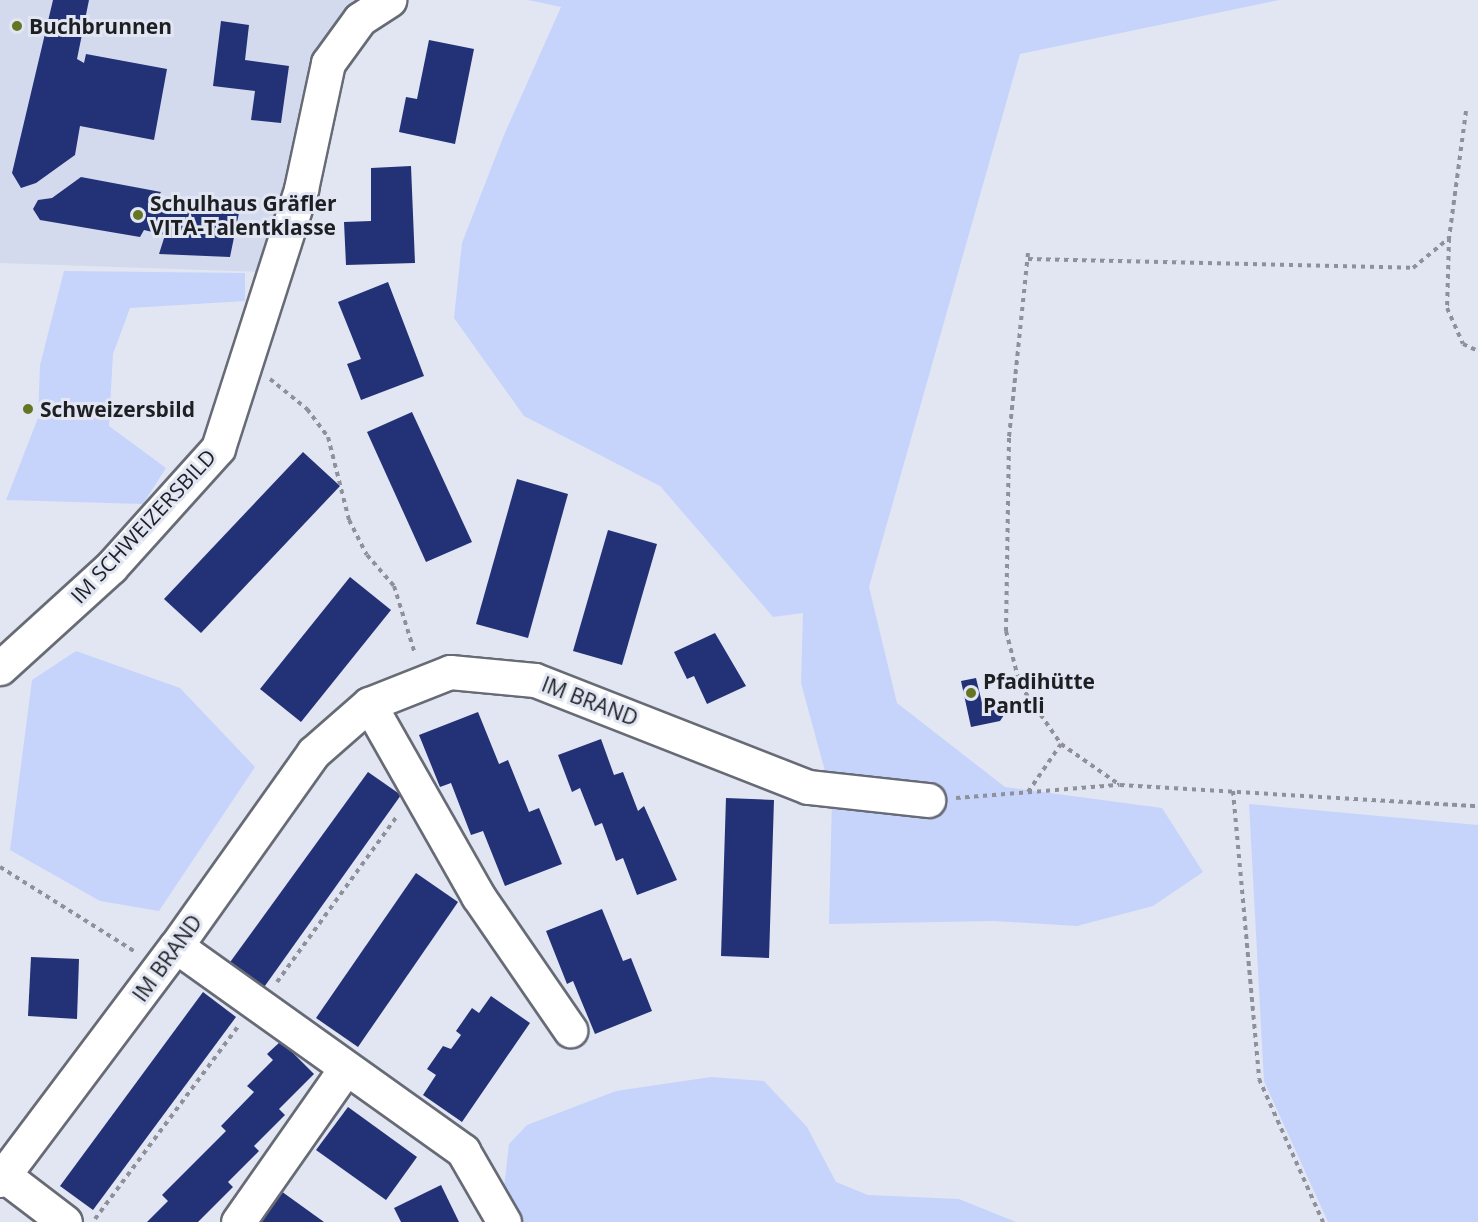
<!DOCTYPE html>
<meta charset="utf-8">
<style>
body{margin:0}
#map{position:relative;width:1478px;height:1222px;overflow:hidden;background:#e1e6f2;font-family:"Open Sans",sans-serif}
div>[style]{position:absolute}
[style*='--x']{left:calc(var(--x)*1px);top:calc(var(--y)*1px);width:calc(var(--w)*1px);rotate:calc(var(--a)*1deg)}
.built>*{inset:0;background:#d3daed}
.green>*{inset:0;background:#c6d4fc}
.building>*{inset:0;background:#233176}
.path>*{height:4px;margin-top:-2px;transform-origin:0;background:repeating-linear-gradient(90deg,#8e919a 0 4.5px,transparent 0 9px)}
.roads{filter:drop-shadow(2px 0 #676b75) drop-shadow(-2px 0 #676b75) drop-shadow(0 2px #676b75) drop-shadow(0 -2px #676b75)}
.minor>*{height:33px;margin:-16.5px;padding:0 16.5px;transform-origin:16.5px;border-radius:16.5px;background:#fff}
.dots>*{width:16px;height:16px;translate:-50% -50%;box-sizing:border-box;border:3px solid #e1e6f2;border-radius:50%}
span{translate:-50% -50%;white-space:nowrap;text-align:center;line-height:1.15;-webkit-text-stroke:6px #e1e6f2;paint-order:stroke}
.poi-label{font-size:21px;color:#1d1f23;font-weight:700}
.left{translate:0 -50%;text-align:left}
.street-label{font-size:21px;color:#1d1f23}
</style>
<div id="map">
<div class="built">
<i style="clip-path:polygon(0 0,368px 0,312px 64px,262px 272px,0 263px)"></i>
</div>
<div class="green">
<i style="clip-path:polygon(528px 0,1279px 0,1020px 54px,869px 587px,897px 703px,1005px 787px,1162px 808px,1203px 872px,1153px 906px,1077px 926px,993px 921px,829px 924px,832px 797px,801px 683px,803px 613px,773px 617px,660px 486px,524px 416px,454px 318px,462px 243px,504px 135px,561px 7px)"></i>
<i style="clip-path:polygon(64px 271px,245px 273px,245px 301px,130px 308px,113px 354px,109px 426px,166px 468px,143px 504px,6px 500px,38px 418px,40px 365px)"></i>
<i style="clip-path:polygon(76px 651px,180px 688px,255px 767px,159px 911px,100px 901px,10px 850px,32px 680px)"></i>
<i style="clip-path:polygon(1249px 804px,1478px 825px,1478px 1222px,1328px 1222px,1264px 1081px)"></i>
<i style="clip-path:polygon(711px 1077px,764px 1081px,807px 1127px,836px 1182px,868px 1195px,959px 1199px,1016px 1222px,517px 1222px,504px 1188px,509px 1144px,527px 1125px,616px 1091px)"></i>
</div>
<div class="building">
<i style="clip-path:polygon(53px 0,89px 0,77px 59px,84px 63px,86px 54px,167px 69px,154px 140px,80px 126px,75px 155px,36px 183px,21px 188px,12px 173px)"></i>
<i style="clip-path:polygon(221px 21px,249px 25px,245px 60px,289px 66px,281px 123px,251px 120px,255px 91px,213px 86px)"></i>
<i style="clip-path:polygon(429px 40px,474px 49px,455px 144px,399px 132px,406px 97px,417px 99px)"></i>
<i style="clip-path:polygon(411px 166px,415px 263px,346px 265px,344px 222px,371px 221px,371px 168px)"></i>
<i style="clip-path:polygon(81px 177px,161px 192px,158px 197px,240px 208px,230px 257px,159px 254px,165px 235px,144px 230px,140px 237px,40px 220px,33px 209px,38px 200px,52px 198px)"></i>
<i style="clip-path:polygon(388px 282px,424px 376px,361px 400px,347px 364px,361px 359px,338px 302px)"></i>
<i style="clip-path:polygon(412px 412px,472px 542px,426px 562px,367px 432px)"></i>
<i style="clip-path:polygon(303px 452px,340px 486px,201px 633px,164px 599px)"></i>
<i style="clip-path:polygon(517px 479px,568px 494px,528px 638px,476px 624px)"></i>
<i style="clip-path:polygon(608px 530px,657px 544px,622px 665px,573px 651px)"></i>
<i style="clip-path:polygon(350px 577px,391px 610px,301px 722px,260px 689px)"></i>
<i style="clip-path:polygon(715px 633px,746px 686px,707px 704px,694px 676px,687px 679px,674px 652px)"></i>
<i style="clip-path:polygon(976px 678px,983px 707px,996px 705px,1004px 715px,1000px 721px,971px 727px,961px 681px)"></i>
<i style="clip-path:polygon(478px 712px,499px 764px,508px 760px,529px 812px,539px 808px,562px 864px,505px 886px,483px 831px,471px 835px,451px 783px,440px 787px,419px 735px)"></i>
<i style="clip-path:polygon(601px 739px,614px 775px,623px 772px,638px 811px,644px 806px,677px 880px,637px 895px,623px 858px,616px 861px,602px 823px,595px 826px,580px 788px,572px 792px,558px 755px)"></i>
<i style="clip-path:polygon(368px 772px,401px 795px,262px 990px,228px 965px)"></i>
<i style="clip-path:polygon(726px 798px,774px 800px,769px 958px,721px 956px)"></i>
<i style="clip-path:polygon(416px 873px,458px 902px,358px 1047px,316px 1018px)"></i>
<i style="clip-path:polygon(602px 909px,623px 961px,631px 958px,652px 1011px,595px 1034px,573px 981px,567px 984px,546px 931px)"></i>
<i style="clip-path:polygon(31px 957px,79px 959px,77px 1019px,28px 1016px)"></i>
<i style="clip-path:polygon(203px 992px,236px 1017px,93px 1210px,60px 1186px)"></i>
<i style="clip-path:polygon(491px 996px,530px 1023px,462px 1122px,423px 1095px,436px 1075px,427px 1069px,443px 1046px,451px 1049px,461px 1035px,456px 1031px,472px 1008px,479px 1013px)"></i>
<i style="clip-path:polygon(281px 1041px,314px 1074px,279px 1109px,285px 1115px,254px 1146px,259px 1151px,228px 1182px,233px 1187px,198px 1222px,147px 1222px,168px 1201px,162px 1195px,226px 1131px,221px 1126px,254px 1092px,247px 1086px,273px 1060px,267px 1054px)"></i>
<i style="clip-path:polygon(348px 1107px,417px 1157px,386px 1200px,316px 1150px)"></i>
<i style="clip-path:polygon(441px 1185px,459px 1222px,401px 1222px,394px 1208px)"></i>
<i style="clip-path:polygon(274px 1186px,324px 1222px,248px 1222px)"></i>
</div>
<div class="path">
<i style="--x:1466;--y:111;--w:128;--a:97.6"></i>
<i style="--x:1449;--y:238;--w:70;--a:91.6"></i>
<i style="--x:1447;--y:308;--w:39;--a:66"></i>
<i style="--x:1463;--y:344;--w:17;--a:25"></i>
<i style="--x:1028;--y:253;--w:186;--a:95.9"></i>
<i style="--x:1009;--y:438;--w:193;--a:90.9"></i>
<i style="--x:1006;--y:631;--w:56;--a:75.5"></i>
<i style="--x:1020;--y:685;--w:72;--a:55.2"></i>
<i style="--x:1061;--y:744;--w:72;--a:34.8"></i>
<i style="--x:1120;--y:785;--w:359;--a:3.4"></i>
<i style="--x:1028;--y:259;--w:385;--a:1.3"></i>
<i style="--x:1413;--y:268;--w:47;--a:-39.8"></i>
<i style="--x:270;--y:379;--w:48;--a:39"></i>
<i style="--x:307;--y:409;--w:35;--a:53"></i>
<i style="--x:328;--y:437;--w:86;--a:75.8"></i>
<i style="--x:349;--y:520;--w:39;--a:63"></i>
<i style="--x:367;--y:555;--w:41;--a:48.9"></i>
<i style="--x:394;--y:586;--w:71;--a:72.8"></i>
<i style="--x:1233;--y:791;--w:289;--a:84.8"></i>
<i style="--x:1259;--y:1079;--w:157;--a:65.9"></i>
<i style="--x:1028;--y:792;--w:58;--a:-55.5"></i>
<i style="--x:956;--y:798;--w:164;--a:-4.6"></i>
<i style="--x:0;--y:867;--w:158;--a:32.1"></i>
<i style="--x:277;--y:982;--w:206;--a:-54.1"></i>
<i style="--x:95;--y:1219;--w:242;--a:-53.4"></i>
</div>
<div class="roads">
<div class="minor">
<i style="--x:0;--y:668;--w:150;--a:-42.3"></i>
<i style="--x:111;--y:567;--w:160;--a:-48"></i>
<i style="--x:218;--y:448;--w:272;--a:-72.2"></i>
<i style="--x:301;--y:189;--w:129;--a:-77.9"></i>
<i style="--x:328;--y:63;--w:54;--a:-54"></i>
<i style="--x:360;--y:19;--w:35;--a:-33"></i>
<i style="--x:369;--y:704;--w:221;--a:60.4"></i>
<i style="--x:478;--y:896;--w:163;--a:55.5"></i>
<i style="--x:176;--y:946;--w:353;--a:35.5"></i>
<i style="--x:463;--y:1151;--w:82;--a:60"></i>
<i style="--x:6;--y:1177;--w:74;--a:37.3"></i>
<i style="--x:0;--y:1180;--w:293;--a:-53.1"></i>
<i style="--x:176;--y:946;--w:237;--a:-54.6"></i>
<i style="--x:313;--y:753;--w:74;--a:-41.2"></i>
<i style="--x:369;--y:704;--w:87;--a:-21.6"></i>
<i style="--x:450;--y:672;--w:85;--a:5.4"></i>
<i style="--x:535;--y:680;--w:293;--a:21.4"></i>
<i style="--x:808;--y:787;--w:121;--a:6.2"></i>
<i style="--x:238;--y:1222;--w:188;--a:-55"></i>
</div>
</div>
<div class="dots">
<i style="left:17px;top:26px;background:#647523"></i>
<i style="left:138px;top:215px;background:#647523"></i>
<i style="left:28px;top:409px;background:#647523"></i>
<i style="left:971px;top:693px;background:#647523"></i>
</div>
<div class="poi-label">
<span class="left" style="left:29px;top:26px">Buchbrunnen</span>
<span class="left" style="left:150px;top:215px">Schulhaus Gräfler<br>VITA-Talentklasse</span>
<span class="left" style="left:40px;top:409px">Schweizersbild</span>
<span class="left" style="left:983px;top:693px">Pfadihütte<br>Pantli</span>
</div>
<div class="street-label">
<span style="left:143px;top:526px;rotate:-47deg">IM SCHWEIZERSBILD</span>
<span style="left:590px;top:701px;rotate:21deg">IM BRAND</span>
<span style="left:167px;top:958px;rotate:-54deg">IM BRAND</span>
</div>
</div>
